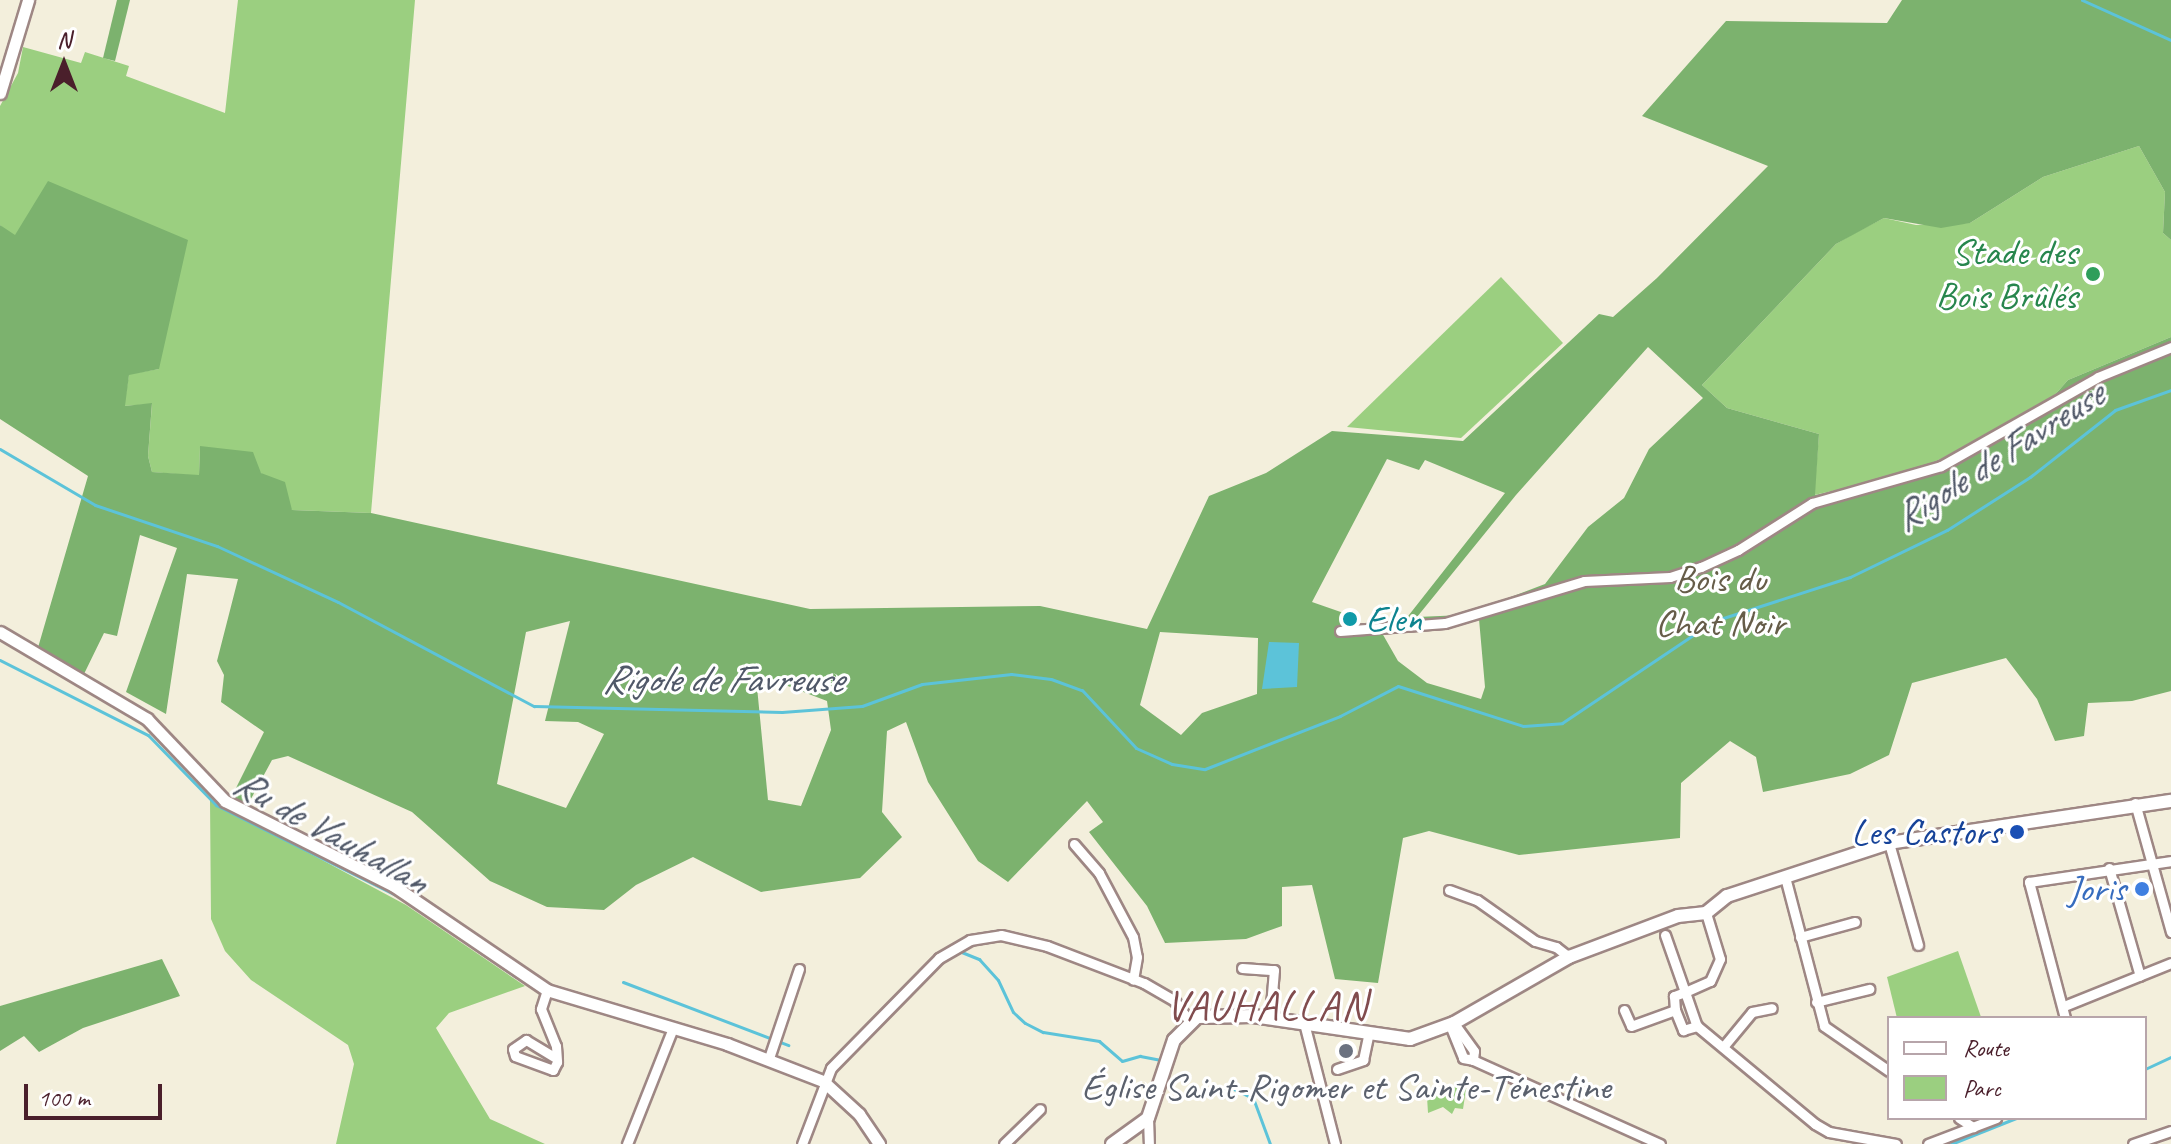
<!DOCTYPE html>
<meta charset="utf-8">
<style>
body{margin:0}
#map{position:relative;width:2171px;height:1144px;overflow:hidden;background:#f3efdc;font-family:Caveat,sans-serif}
div>[style]{position:absolute}
[style*='--x']{left:calc(var(--x)*1px);top:calc(var(--y)*1px);width:calc(var(--w)*1px);rotate:calc(var(--a)*1deg)}
.green>*{inset:0;background:#9bcf80}
.forest>*{inset:0;background:#7cb26e}
.water>*{inset:0;background:#5cc3d9}
.stream>*{height:3px;margin:-1.5px;padding:0 1.5px;transform-origin:1.5px;border-radius:1.5px;background:#5cc3d9}
.roads{filter:drop-shadow(2px 0 #9e8784) drop-shadow(-2px 0 #9e8784) drop-shadow(0 2px #9e8784) drop-shadow(0 -2px #9e8784)}
.minor>*{height:9px;margin:-4.5px;padding:0 4.5px;transform-origin:4.5px;border-radius:4.5px;background:#fff}
.tertiary>*{height:11px;margin:-5.5px;padding:0 5.5px;transform-origin:5.5px;border-radius:5.5px;background:#fff}
.secondary>*{height:12px;margin:-6px;padding:0 6px;transform-origin:6px;border-radius:6px;background:#fff}
.dots>*{width:22px;height:22px;translate:-50% -50%;box-sizing:border-box;border:4px solid #fff;border-radius:50%}
span{translate:-50% -50%;white-space:nowrap;text-align:center;line-height:1.15;-webkit-text-stroke:6px #fff;paint-order:stroke}
.leisure-label{font-size:38px;color:#27864d}
.right{translate:-100% -50%;text-align:right}
.park-label{font-size:38px;color:#665d49}
.culture-label{font-size:38px;color:#0d838f}
.left{translate:0 -50%;text-align:left}
.transit-label{font-size:38px;color:#164399}
.shop-label{font-size:38px;color:#366cbe}
.worship-label{font-size:38px;color:#5b616d}
.water-label{font-size:40px;color:#505868;font-style:italic}
.quarter-label{font-size:42px;color:#814c4e;letter-spacing:2px}
.legend{position:absolute;left:1887px;top:1016px;width:260px;height:104px;box-sizing:border-box;background:#fff;border:2px solid #b7a5aa;margin:0;padding:10px 14px;list-style:none;font-size:24px;color:#4a1f2b}
.legend li{display:flex;align-items:center;gap:16px;height:40px}
.legend b{width:40px;border:2px solid #b7a5aa}
.north{position:absolute;left:24px;top:24px;width:80px;height:80px;-webkit-text-stroke:6px #fff;paint-order:stroke;rotate:0deg;font-size:22px;font-weight:700;line-height:32px;text-align:center;color:#4a1f2b}
.north::after{content:'';display:block;margin:auto;width:28px;height:36px;background:#4a1f2b;clip-path:polygon(50% 0,100% 100%,50% 72%,0 100%)}
.scale{position:absolute;left:24px;top:1084px;width:138px;height:36px;box-sizing:border-box;border:4px solid #4a1f2b;border-top:0;padding-left:10px;font-size:24px;line-height:28px;white-space:nowrap;color:#4a1f2b;-webkit-text-stroke:6px #fff;paint-order:stroke}
</style>
<div id="map">
<div class="green">
<i style="clip-path:polygon(238px 0,415px 0,371px 513px,292px 510px,261px 473px,200px 447px,199px 476px,152px 472px,148px 456px,152px 404px,124px 406px,129px 374px,159px 369px,0 225px,0 106px,18px 73px,23px 47px,81px 63px,85px 52px,129px 66px,126px 76px,225px 113px)"></i>
<i style="clip-path:polygon(2139px 146px,2165px 192px,2163px 233px,2171px 240px,2171px 337px,2068px 380px,2052px 398px,1976px 445px,1895px 477px,1814px 495px,1819px 434px,1727px 408px,1702px 385px,1836px 244px,1853px 234px,1884px 218px,1916px 225px,1970px 223px,2043px 177px)"></i>
<i style="clip-path:polygon(1501px 277px,1563px 343px,1461px 438px,1347px 427px)"></i>
<i style="clip-path:polygon(210px 800px,406px 905px,525px 986px,449px 1013px,436px 1028px,490px 1119px,545px 1144px,336px 1144px,354px 1064px,348px 1045px,251px 980px,225px 951px,211px 919px)"></i>
<i style="clip-path:polygon(1958px 951px,1981px 1017px,1897px 1018px,1887px 977px)"></i>
<i style="clip-path:polygon(1467px 1083px,1463px 1109px,1455px 1108px,1452px 1114px,1443px 1107px,1428px 1113px,1427px 1097px)"></i>
</div>
<div class="forest">
<i style="clip-path:polygon(117px 0,130px 0,115px 61px,103px 58px)"></i>
<i style="clip-path:polygon(evenodd,1902px 0,2171px 0,2171px 240px,2163px 233px,2165px 192px,2139px 146px,2043px 177px,1970px 223px,1941px 228px,1884px 218px,1836px 244px,1702px 385px,1727px 408px,1819px 434px,1815px 495px,1895px 477px,1976px 445px,2052px 398px,2068px 380px,2171px 337px,2171px 691px,2132px 701px,2088px 703px,2084px 736px,2055px 741px,2037px 699px,2006px 658px,1912px 683px,1889px 755px,1850px 774px,1763px 792px,1756px 757px,1730px 741px,1681px 783px,1680px 838px,1519px 855px,1429px 831px,1403px 838px,1378px 983px,1335px 979px,1312px 885px,1282px 887px,1282px 926px,1246px 939px,1165px 943px,1147px 906px,1089px 832px,1103px 822px,1087px 801px,1008px 882px,978px 861px,928px 782px,906px 722px,887px 731px,882px 812px,902px 837px,860px 878px,761px 892px,693px 857px,636px 885px,604px 910px,547px 907px,490px 881px,412px 812px,288px 756px,272px 760px,246px 808px,231px 798px,264px 732px,221px 702px,224px 675px,217px 661px,238px 579px,187px 574px,166px 714px,126px 692px,177px 548px,140px 535px,117px 636px,104px 633px,84px 674px,37px 651px,88px 476px,0 419px,0 225px,15px 235px,48px 181px,188px 240px,159px 369px,129px 375px,125px 406px,152px 403px,148px 456px,152px 472px,199px 475px,200px 446px,253px 452px,261px 473px,285px 482px,292px 510px,371px 513px,810px 609px,1040px 606px,1147px 629px,1209px 496px,1266px 473px,1332px 431px,1463px 441px,1599px 314px,1613px 317px,1657px 278px,1768px 166px,1642px 116px,1726px 21px,1887px 23px,1902px 0,1648px 347px,1703px 398px,1649px 449px,1624px 498px,1588px 527px,1545px 584px,1463px 615px,1417px 617px,1516px 495px,1648px 347px,1902px 0,1387px 459px,1419px 470px,1425px 460px,1505px 493px,1405px 620px,1358px 625px,1358px 618px,1312px 602px,1387px 459px,1902px 0,1479px 619px,1485px 687px,1481px 699px,1427px 683px,1398px 661px,1382px 633px,1479px 619px,1902px 0,570px 621px,545px 721px,578px 722px,604px 734px,566px 808px,497px 784px,526px 632px,570px 621px,1902px 0,1160px 632px,1258px 638px,1257px 694px,1202px 713px,1181px 735px,1140px 705px,1160px 632px,1902px 0,780px 683px,827px 701px,831px 730px,801px 806px,768px 800px,757px 687px,780px 683px)"></i>
<i style="clip-path:polygon(162px 959px,180px 996px,83px 1028px,39px 1052px,24px 1036px,0 1051px,0 1006px)"></i>
</div>
<div class="water">
<i style="clip-path:polygon(1269px 642px,1299px 643px,1297px 687px,1262px 689px)"></i>
</div>
<div class="stream">
<i style="--x:2082;--y:0;--w:98;--a:24.2"></i>
<i style="--x:0;--y:449;--w:110;--a:30.5"></i>
<i style="--x:95;--y:505;--w:129;--a:18.6"></i>
<i style="--x:217;--y:546;--w:133;--a:24.8"></i>
<i style="--x:338;--y:602;--w:222;--a:28"></i>
<i style="--x:534;--y:706;--w:248;--a:1.4"></i>
<i style="--x:782;--y:712;--w:80;--a:-4.3"></i>
<i style="--x:862;--y:706;--w:64;--a:-20.1"></i>
<i style="--x:922;--y:684;--w:90;--a:-6.4"></i>
<i style="--x:1011;--y:674;--w:40;--a:7.1"></i>
<i style="--x:1051;--y:679;--w:33;--a:20"></i>
<i style="--x:1082;--y:690;--w:79;--a:47"></i>
<i style="--x:1136;--y:748;--w:39;--a:24"></i>
<i style="--x:1172;--y:764;--w:33;--a:9"></i>
<i style="--x:1205;--y:769;--w:145;--a:-21.4"></i>
<i style="--x:1340;--y:716;--w:65;--a:-27.3"></i>
<i style="--x:1398;--y:686;--w:131;--a:17.7"></i>
<i style="--x:1523;--y:726;--w:39;--a:-4"></i>
<i style="--x:1562;--y:723;--w:183;--a:-33.9"></i>
<i style="--x:1714;--y:621;--w:143;--a:-17.9"></i>
<i style="--x:1850;--y:577;--w:108;--a:-25.9"></i>
<i style="--x:1947;--y:530;--w:98;--a:-32.6"></i>
<i style="--x:2030;--y:477;--w:108;--a:-38.2"></i>
<i style="--x:2115;--y:410;--w:59;--a:-19.7"></i>
<i style="--x:0;--y:660;--w:166;--a:26.9"></i>
<i style="--x:148;--y:735;--w:98;--a:45.8"></i>
<i style="--x:216;--y:805;--w:212;--a:26.6"></i>
<i style="--x:415;--y:907;--w:123;--a:34.7"></i>
<i style="--x:959;--y:951;--w:22;--a:22"></i>
<i style="--x:979;--y:959;--w:28;--a:48"></i>
<i style="--x:998;--y:980;--w:35;--a:65"></i>
<i style="--x:1013;--y:1012;--w:16;--a:43"></i>
<i style="--x:1025;--y:1023;--w:20;--a:27"></i>
<i style="--x:1043;--y:1032;--w:57;--a:9.1"></i>
<i style="--x:1099;--y:1041;--w:30;--a:41"></i>
<i style="--x:1122;--y:1061;--w:19;--a:-16"></i>
<i style="--x:1140;--y:1056;--w:20;--a:11"></i>
<i style="--x:623;--y:982;--w:177;--a:20.9"></i>
<i style="--x:2145;--y:1069;--w:29;--a:-25"></i>
<i style="--x:1213;--y:1091;--w:16;--a:-14"></i>
<i style="--x:1229;--y:1087;--w:26;--a:25"></i>
<i style="--x:1253;--y:1098;--w:49;--a:69.7"></i>
<i style="--x:1951;--y:1144;--w:70;--a:-21.8"></i>
</div>
<div class="roads">
<div class="minor">
<i style="--x:1340;--y:631;--w:105;--a:-4.4"></i>
<i style="--x:1445;--y:623;--w:145;--a:-16.8"></i>
<i style="--x:1584;--y:581;--w:86;--a:-2.7"></i>
<i style="--x:1670;--y:577;--w:33;--a:-18"></i>
<i style="--x:1701;--y:567;--w:41;--a:-24.7"></i>
<i style="--x:1738;--y:550;--w:88;--a:-32.4"></i>
<i style="--x:1812;--y:503;--w:134;--a:-16"></i>
<i style="--x:1941;--y:466;--w:180;--a:-29.5"></i>
<i style="--x:2098;--y:377;--w:79;--a:-22.3"></i>
<i style="--x:2135;--y:803;--w:134;--a:74.4"></i>
<i style="--x:1889;--y:843;--w:106;--a:74.1"></i>
<i style="--x:1074;--y:844;--w:38;--a:49"></i>
<i style="--x:1099;--y:873;--w:72;--a:62"></i>
<i style="--x:1133;--y:937;--w:20;--a:79"></i>
<i style="--x:1137;--y:957;--w:23;--a:100"></i>
<i style="--x:2109;--y:868;--w:112;--a:74"></i>
<i style="--x:1785;--y:877;--w:154;--a:75.3"></i>
<i style="--x:1824;--y:1026;--w:79;--a:34.7"></i>
<i style="--x:1449;--y:890;--w:30;--a:20"></i>
<i style="--x:1477;--y:900;--w:71;--a:35.3"></i>
<i style="--x:1535;--y:941;--w:22;--a:16"></i>
<i style="--x:1556;--y:947;--w:16;--a:38"></i>
<i style="--x:1706;--y:913;--w:48;--a:73.1"></i>
<i style="--x:1720;--y:959;--w:24;--a:114"></i>
<i style="--x:1710;--y:981;--w:27;--a:156"></i>
<i style="--x:1685;--y:992;--w:36;--a:71"></i>
<i style="--x:1697;--y:1026;--w:153;--a:39.7"></i>
<i style="--x:1815;--y:1124;--w:16;--a:30"></i>
<i style="--x:1829;--y:1132;--w:68;--a:10.2"></i>
<i style="--x:1665;--y:935;--w:60;--a:70.7"></i>
<i style="--x:1685;--y:992;--w:12;--a:160"></i>
<i style="--x:1674;--y:996;--w:14;--a:86"></i>
<i style="--x:1675;--y:1010;--w:22;--a:68"></i>
<i style="--x:1683;--y:1030;--w:15;--a:-16"></i>
<i style="--x:1800;--y:937;--w:57;--a:-15.3"></i>
<i style="--x:1242;--y:968;--w:32;--a:4"></i>
<i style="--x:1274;--y:970;--w:48;--a:94.8"></i>
<i style="--x:547;--y:990;--w:20;--a:108"></i>
<i style="--x:541;--y:1009;--w:40;--a:68"></i>
<i style="--x:556;--y:1046;--w:16;--a:86"></i>
<i style="--x:557;--y:1062;--w:9;--a:117"></i>
<i style="--x:553;--y:1070;--w:40;--a:-159.8"></i>
<i style="--x:515;--y:1056;--w:7;--a:-106"></i>
<i style="--x:513;--y:1049;--w:16;--a:-35"></i>
<i style="--x:526;--y:1040;--w:35;--a:31"></i>
<i style="--x:1816;--y:1002;--w:55;--a:-13.8"></i>
<i style="--x:2064;--y:1006;--w:115;--a:-21.9"></i>
<i style="--x:1624;--y:1010;--w:17;--a:66"></i>
<i style="--x:1631;--y:1026;--w:47;--a:-20"></i>
<i style="--x:2065;--y:1018;--w:141;--a:-104.8"></i>
<i style="--x:2029;--y:882;--w:144;--a:-8.4"></i>
<i style="--x:1304;--y:1023;--w:125;--a:75.6"></i>
<i style="--x:1450;--y:1025;--w:35;--a:68"></i>
<i style="--x:1463;--y:1058;--w:10;--a:11"></i>
<i style="--x:1473;--y:1060;--w:9;--a:-84"></i>
<i style="--x:1474;--y:1051;--w:34;--a:-126"></i>
<i style="--x:1723;--y:1047;--w:45;--a:-50.4"></i>
<i style="--x:1752;--y:1012;--w:20;--a:-11"></i>
<i style="--x:769;--y:1058;--w:94;--a:-71.4"></i>
<i style="--x:1473;--y:1060;--w:205;--a:24.2"></i>
<i style="--x:1337;--y:1069;--w:28;--a:-19"></i>
<i style="--x:1363;--y:1060;--w:25;--a:-78"></i>
<i style="--x:1148;--y:1118;--w:26;--a:88"></i>
<i style="--x:1959;--y:1118;--w:17;--a:33"></i>
<i style="--x:627;--y:1144;--w:125;--a:-68.4"></i>
<i style="--x:802;--y:1144;--w:81;--a:-69.1"></i>
<i style="--x:831;--y:1068;--w:154;--a:-45.5"></i>
<i style="--x:939;--y:958;--w:36;--a:-30"></i>
<i style="--x:970;--y:940;--w:31;--a:-9"></i>
<i style="--x:1001;--y:935;--w:47;--a:13.4"></i>
<i style="--x:1047;--y:946;--w:104;--a:20.9"></i>
<i style="--x:1144;--y:983;--w:34;--a:30"></i>
<i style="--x:1174;--y:1000;--w:26;--a:54"></i>
<i style="--x:1004;--y:1144;--w:50;--a:-44.2"></i>
<i style="--x:1928;--y:1144;--w:73;--a:-20.9"></i>
<i style="--x:2133;--y:1144;--w:40;--a:-18.9"></i>
</div>
<div class="tertiary">
<i style="--x:0;--y:93;--w:97;--a:-73.2"></i>
<i style="--x:0;--y:632;--w:171;--a:30.6"></i>
<i style="--x:147;--y:719;--w:113;--a:46.4"></i>
<i style="--x:225;--y:801;--w:189;--a:26.7"></i>
<i style="--x:394;--y:886;--w:185;--a:34.2"></i>
<i style="--x:547;--y:990;--w:188;--a:16.7"></i>
<i style="--x:727;--y:1044;--w:103;--a:21.1"></i>
<i style="--x:823;--y:1081;--w:49;--a:42.5"></i>
<i style="--x:859;--y:1114;--w:36;--a:56"></i>
</div>
<div class="secondary">
<i style="--x:1112;--y:1144;--w:44;--a:-35.8"></i>
<i style="--x:1148;--y:1118;--w:82;--a:-71.6"></i>
<i style="--x:1174;--y:1040;--w:33;--a:-45"></i>
<i style="--x:1197;--y:1017;--w:56;--a:-1"></i>
<i style="--x:1253;--y:1016;--w:159;--a:8.3"></i>
<i style="--x:1410;--y:1039;--w:47;--a:-20"></i>
<i style="--x:1454;--y:1023;--w:133;--a:-29.9"></i>
<i style="--x:1569;--y:957;--w:116;--a:-20.6"></i>
<i style="--x:1678;--y:916;--w:28;--a:-6"></i>
<i style="--x:1706;--y:913;--w:27;--a:-39"></i>
<i style="--x:1727;--y:896;--w:170;--a:-18.1"></i>
<i style="--x:1889;--y:843;--w:285;--a:-8.5"></i>
</div>
</div>
<div class="dots">
<i style="left:2093px;top:274px;background:#2e9e5b"></i>
<i style="left:1350px;top:619px;background:#0f9aa8"></i>
<i style="left:2017px;top:832px;background:#1a4fb4"></i>
<i style="left:2142px;top:889px;background:#3f7fe0"></i>
<i style="left:1346px;top:1051px;background:#6b7280"></i>
</div>
<div class="leisure-label">
<span class="right" style="left:2077px;top:274px">Stade des<br>Bois Brûlés</span>
</div>
<div class="park-label">
<span style="left:1720px;top:601px">Bois du<br>Chat Noir</span>
</div>
<div class="culture-label">
<span class="left" style="left:1366px;top:619px">Elen</span>
</div>
<div class="transit-label">
<span class="right" style="left:2001px;top:832px">Les Castors</span>
</div>
<div class="shop-label">
<span class="right" style="left:2126px;top:889px">Joris</span>
</div>
<div class="worship-label">
<span style="left:1346px;top:1087px">Église Saint-Rigomer et Sainte-Ténestine</span>
</div>
<div class="water-label">
<span style="left:1998px;top:456px;rotate:-33deg">Rigole de Favreuse</span>
<span style="left:722px;top:679px">Rigole de Favreuse</span>
<span style="left:331px;top:831px;rotate:29deg">Ru de Vauhallan</span>
</div>
<div class="quarter-label">
<span style="left:1267px;top:1006px">VAUHALLAN</span>
</div>
<ul class="legend">
<li><b style="height:10px;background:#fff"></b>Route</li>
<li><b style="height:22px;background:#9bcf80"></b>Parc</li>
</ul>
<div class="north">N</div>
<div class="scale">100 m</div>
</div>
